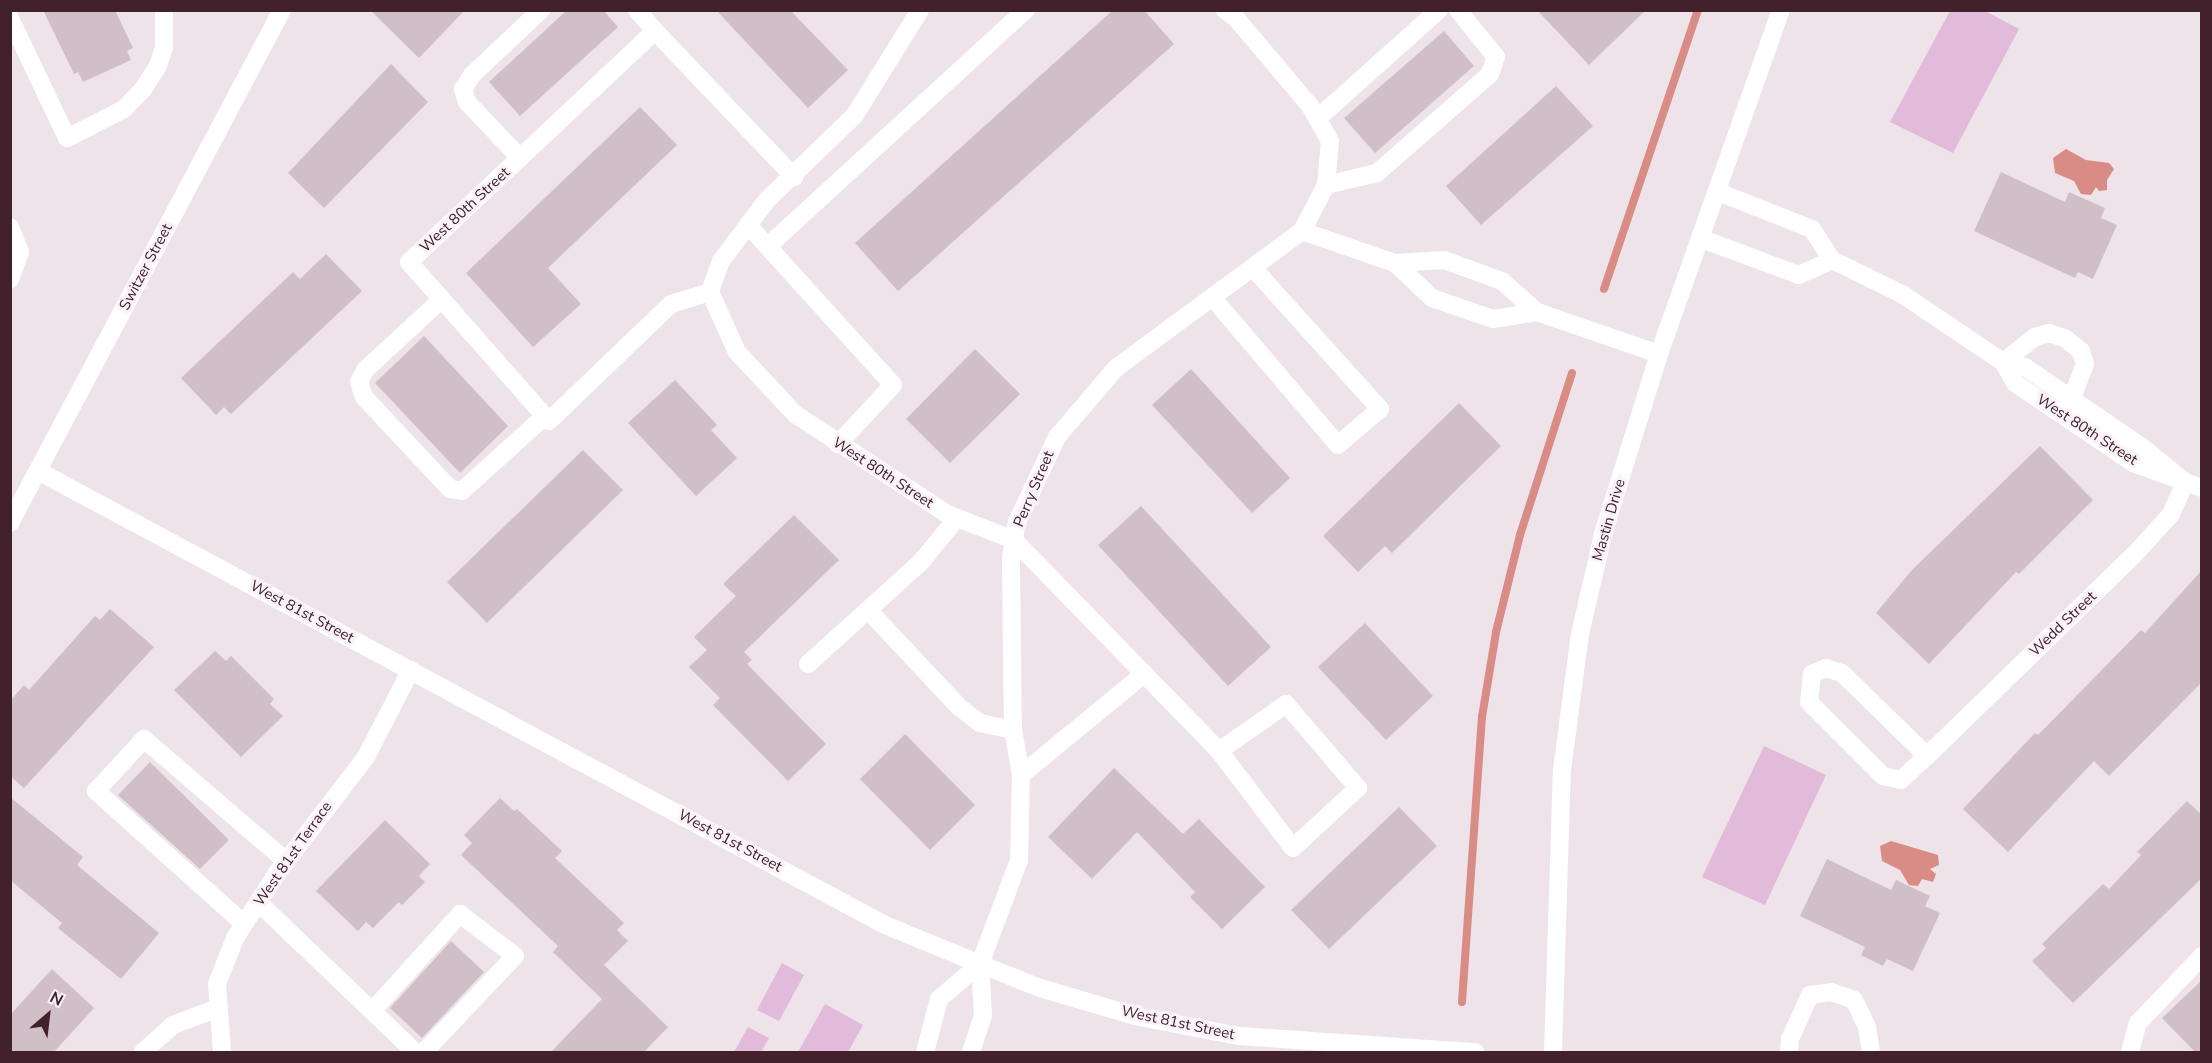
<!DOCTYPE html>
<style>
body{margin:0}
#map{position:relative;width:2212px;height:1063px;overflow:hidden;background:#eee3e9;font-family:"Nunito Sans",sans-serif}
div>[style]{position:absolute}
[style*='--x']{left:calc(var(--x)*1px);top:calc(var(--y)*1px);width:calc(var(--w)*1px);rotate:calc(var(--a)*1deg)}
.green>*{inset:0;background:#e2bada}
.water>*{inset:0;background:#d98c86}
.stream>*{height:8px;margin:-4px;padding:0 4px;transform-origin:4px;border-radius:4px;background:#d98c86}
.building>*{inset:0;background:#d0bfc7}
.minor>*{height:18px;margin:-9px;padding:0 9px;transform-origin:9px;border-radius:9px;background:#fff}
span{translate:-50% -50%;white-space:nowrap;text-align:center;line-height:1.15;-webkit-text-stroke:6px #faf4f8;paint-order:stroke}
.street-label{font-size:15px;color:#42202c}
.frame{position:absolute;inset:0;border:12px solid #42202c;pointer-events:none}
.north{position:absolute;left:18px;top:985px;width:60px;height:60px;-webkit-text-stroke:4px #faf4f8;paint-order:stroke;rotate:28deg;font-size:16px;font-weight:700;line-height:24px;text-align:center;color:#42202c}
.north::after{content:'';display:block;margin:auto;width:21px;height:27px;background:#42202c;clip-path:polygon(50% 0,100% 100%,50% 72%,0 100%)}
</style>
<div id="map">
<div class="green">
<i style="clip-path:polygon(1950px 11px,1985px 11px,2019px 29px,1953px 153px,1890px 122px)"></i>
<i style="clip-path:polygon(1764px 746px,1826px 775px,1765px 905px,1702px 877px)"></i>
<i style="clip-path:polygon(782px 963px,804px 975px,779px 1021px,757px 1010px)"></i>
<i style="clip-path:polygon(825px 1004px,863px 1025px,848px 1052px,798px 1052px)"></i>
<i style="clip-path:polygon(748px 1027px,769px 1038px,761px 1052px,734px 1052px)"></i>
</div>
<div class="water">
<i style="clip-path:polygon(2066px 149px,2086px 160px,2109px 163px,2114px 169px,2107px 180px,2107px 190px,2099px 191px,2096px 187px,2091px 195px,2081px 194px,2074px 181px,2055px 173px,2053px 158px)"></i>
<i style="clip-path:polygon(1891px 841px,1938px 855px,1939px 865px,1930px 869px,1936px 874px,1933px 882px,1922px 879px,1918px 886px,1909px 885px,1900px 870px,1882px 861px,1880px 846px)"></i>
</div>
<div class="stream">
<i style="--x:1604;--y:289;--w:294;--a:-71.4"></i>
<i style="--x:1462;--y:1002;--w:286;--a:-86"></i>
<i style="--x:1482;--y:717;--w:86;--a:-80.6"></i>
<i style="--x:1496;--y:632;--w:100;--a:-76.1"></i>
<i style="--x:1520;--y:535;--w:170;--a:-72.2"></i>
</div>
<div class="building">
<i style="clip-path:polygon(43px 10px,115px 10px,133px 48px,127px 51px,131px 60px,83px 82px,78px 72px,74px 74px)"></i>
<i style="clip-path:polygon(370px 10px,465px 10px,419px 58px)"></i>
<i style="clip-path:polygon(567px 10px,603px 10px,618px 27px,520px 116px,489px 82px)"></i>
<i style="clip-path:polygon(716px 10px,790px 10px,848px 70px,808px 108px)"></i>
<i style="clip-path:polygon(1113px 10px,1144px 10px,1174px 44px,898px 291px,855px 243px)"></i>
<i style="clip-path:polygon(1537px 10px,1646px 10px,1589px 65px)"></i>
<i style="clip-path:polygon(1444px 31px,1474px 66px,1375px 153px,1344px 118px)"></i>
<i style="clip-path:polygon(391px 64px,428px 102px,324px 208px,288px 173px)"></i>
<i style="clip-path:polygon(1556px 86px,1593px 126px,1481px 225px,1446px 186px)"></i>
<i style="clip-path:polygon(640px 107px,677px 145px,548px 268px,581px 304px,533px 347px,466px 273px)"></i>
<i style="clip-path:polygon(2001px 172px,2065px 202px,2069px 192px,2105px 208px,2101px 218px,2117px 225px,2093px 279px,2078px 272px,2075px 278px,1974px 231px)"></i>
<i style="clip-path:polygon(326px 254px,362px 291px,231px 414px,224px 407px,216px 415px,181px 378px,293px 272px,300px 279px)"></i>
<i style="clip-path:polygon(424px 336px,508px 426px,460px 473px,375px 383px)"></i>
<i style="clip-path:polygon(975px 349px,1020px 394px,950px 463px,906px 419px)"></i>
<i style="clip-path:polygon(1191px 369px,1290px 478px,1252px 513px,1152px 405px)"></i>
<i style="clip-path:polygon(675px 380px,717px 425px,711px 430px,737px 458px,696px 496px,628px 423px)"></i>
<i style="clip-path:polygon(1459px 403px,1501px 446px,1392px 553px,1385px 546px,1358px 572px,1323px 536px)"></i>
<i style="clip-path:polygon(2040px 446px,2093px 500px,2019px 574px,2016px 572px,1929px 664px,1876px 613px,1912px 570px)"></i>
<i style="clip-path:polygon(583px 450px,623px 490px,487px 623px,447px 582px)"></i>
<i style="clip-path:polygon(1141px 506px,1271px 647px,1228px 686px,1098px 545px)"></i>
<i style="clip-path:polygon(794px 515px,839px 560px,744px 652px,752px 660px,747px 664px,826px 744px,788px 781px,713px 705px,720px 698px,689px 667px,707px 650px,694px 637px,736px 596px,723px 584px)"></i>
<i style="clip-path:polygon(2202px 570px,2202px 682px,2109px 776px,2094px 761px,2008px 852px,1963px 809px,2035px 733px,2038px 735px,2141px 630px,2145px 633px)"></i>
<i style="clip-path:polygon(110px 609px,154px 647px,24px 788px,10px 776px,10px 701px,24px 685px,29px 690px,95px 616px,100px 620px)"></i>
<i style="clip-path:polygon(1365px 623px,1433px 696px,1386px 740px,1318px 667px)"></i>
<i style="clip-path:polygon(215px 651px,226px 661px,231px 656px,274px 699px,270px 704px,283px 716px,241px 757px,174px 690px)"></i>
<i style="clip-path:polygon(905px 734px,975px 805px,930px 850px,860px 779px)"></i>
<i style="clip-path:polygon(150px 762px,229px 840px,200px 869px,118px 795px)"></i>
<i style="clip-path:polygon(1114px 768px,1183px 834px,1199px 819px,1265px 887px,1222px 929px,1190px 897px,1195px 892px,1137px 832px,1092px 879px,1048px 837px)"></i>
<i style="clip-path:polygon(10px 797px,83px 857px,77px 865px,159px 933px,121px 979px,58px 928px,62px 923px,10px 880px)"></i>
<i style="clip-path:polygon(500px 798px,514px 811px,517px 809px,562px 851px,555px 858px,624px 923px,617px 930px,628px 941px,604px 965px,668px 1027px,643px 1053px,550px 1053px,602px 999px,553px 952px,558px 946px,461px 855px,472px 843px,464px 835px)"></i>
<i style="clip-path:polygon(2187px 801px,2202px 815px,2202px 878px,2073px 1003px,2032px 961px,2046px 948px,2042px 944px,2103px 884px,2109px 889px,2141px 855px,2137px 852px)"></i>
<i style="clip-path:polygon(1399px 807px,1437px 846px,1329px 949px,1291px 910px)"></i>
<i style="clip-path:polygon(385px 820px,430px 864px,419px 876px,425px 882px,402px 905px,399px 902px,373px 928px,366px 922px,358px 931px,316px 891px)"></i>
<i style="clip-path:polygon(1827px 859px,1891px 890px,1896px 880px,1930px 896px,1925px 906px,1940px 913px,1913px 971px,1887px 959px,1883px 966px,1861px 955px,1865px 947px,1800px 916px)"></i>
<i style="clip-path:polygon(451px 941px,484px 972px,422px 1038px,390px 1008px)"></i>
<i style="clip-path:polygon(52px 969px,94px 1008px,53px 1053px,10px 1053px,10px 1015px)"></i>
<i style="clip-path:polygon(2202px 980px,2202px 1053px,2196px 1053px,2162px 1018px)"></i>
</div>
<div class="minor">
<i style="--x:637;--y:10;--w:28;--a:49"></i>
<i style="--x:920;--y:10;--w:123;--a:121.8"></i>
<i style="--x:855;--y:115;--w:122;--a:136"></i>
<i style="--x:767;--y:200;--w:76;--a:127"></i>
<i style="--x:721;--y:261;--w:33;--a:110"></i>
<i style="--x:710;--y:292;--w:66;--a:65.8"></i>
<i style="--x:737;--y:352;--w:85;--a:46.9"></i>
<i style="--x:795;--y:414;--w:182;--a:33.3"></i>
<i style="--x:947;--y:514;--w:72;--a:21.2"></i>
<i style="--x:1014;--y:540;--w:294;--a:45.8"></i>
<i style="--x:1219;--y:751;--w:82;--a:-35"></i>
<i style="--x:1286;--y:704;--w:111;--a:49.4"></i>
<i style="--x:1358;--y:788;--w:88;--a:137.3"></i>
<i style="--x:1293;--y:848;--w:122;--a:-127.3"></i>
<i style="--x:10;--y:18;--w:133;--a:64.6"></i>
<i style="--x:67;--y:138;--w:64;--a:-27"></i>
<i style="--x:124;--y:109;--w:28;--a:-46"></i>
<i style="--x:143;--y:89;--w:27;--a:-57"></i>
<i style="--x:158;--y:66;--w:20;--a:-72"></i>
<i style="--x:164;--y:47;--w:37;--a:-90"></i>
<i style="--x:1318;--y:118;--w:162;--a:-41.8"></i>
<i style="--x:520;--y:158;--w:77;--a:-133.4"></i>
<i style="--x:467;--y:102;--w:14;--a:-107"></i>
<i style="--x:463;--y:89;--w:17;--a:-57"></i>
<i style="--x:472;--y:75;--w:95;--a:-43.3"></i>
<i style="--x:1326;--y:185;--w:52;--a:-13.2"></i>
<i style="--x:1377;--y:173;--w:150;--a:-41.2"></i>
<i style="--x:1490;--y:74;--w:18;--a:-71"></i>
<i style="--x:1496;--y:57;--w:60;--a:-129"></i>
<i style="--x:1718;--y:192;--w:101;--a:21.5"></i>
<i style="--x:1812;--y:229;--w:37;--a:57"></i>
<i style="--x:1832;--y:260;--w:78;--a:25.9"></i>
<i style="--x:1902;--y:294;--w:122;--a:34"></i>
<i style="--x:2003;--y:362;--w:23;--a:13"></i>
<i style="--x:2025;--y:367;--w:142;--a:34.4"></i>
<i style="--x:2142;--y:447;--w:55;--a:39.1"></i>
<i style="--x:748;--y:225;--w:216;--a:47.8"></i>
<i style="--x:893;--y:385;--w:81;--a:133"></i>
<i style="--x:10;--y:227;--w:27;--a:68"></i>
<i style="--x:20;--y:252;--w:29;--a:110"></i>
<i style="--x:1302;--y:231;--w:98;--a:19"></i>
<i style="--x:1395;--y:263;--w:49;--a:-3.5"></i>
<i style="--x:1444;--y:260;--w:62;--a:19.9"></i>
<i style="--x:1502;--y:281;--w:47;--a:41.5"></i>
<i style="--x:1537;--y:312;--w:129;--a:19"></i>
<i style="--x:1702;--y:239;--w:103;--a:20.4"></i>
<i style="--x:1799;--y:275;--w:36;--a:-24"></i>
<i style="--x:768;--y:246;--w:350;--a:-42.5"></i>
<i style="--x:1395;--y:263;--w:51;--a:43.4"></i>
<i style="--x:1432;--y:298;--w:65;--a:19"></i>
<i style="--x:1493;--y:319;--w:45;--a:-9"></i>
<i style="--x:710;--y:292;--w:41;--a:162.9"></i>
<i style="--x:671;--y:304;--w:169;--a:136.2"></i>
<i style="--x:549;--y:421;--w:212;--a:-131.4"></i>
<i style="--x:409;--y:262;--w:337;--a:-43.2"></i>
<i style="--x:655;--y:31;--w:202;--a:46.4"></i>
<i style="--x:1212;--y:297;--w:194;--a:49.6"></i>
<i style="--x:1338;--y:445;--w:55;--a:-40.6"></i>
<i style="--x:1380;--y:409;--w:190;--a:-132"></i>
<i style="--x:442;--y:299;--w:105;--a:137.3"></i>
<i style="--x:365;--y:370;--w:13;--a:117"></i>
<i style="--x:359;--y:382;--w:16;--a:72"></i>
<i style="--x:364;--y:397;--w:126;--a:46.9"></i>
<i style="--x:450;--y:489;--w:12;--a:9"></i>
<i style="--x:462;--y:491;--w:112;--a:-42.1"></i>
<i style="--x:2003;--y:362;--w:24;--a:60"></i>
<i style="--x:2015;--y:383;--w:143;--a:34.1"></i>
<i style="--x:2133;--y:463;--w:73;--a:19.9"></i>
<i style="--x:2003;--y:362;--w:41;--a:-38"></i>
<i style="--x:2035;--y:337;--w:15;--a:-16"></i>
<i style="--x:2049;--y:333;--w:18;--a:19"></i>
<i style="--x:2066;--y:339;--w:19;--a:39"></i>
<i style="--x:2081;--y:351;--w:14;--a:73"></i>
<i style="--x:2085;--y:364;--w:47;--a:111.1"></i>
<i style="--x:38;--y:471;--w:961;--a:28.19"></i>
<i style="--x:885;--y:925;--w:103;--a:22.3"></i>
<i style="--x:980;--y:964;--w:65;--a:21.8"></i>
<i style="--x:1040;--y:988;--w:99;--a:16.4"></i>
<i style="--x:1135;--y:1016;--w:106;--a:10.9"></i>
<i style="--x:1239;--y:1036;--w:237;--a:3.9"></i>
<i style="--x:10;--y:523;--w:581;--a:-62.07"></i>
<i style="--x:868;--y:610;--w:132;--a:46.8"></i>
<i style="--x:958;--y:706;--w:28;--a:38"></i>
<i style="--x:980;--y:723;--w:34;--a:12"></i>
<i style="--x:808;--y:664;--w:152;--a:-42.1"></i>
<i style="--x:921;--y:562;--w:57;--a:-50.7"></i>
<i style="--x:1927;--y:756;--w:119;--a:-135.7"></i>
<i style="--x:1842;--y:673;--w:17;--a:-163"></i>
<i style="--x:1826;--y:668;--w:15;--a:157"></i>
<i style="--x:1812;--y:674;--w:28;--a:96"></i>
<i style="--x:1809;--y:702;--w:105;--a:45"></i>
<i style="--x:1883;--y:776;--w:18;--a:13"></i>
<i style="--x:1901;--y:780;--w:35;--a:-43"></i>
<i style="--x:1927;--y:756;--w:289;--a:-44.2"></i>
<i style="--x:2134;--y:555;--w:55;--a:-47.9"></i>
<i style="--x:2171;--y:514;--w:35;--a:-66"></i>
<i style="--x:1021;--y:775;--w:159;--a:-39.4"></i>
<i style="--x:260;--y:904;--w:214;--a:43.7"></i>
<i style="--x:243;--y:923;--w:198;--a:-138.1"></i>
<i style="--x:96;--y:791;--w:71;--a:-47.3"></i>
<i style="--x:144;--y:739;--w:187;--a:40.7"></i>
<i style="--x:373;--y:1010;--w:130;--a:-47.8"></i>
<i style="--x:460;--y:914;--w:69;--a:37.4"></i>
<i style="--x:515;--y:956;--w:132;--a:133.5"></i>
<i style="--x:143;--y:1052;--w:40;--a:-42"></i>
<i style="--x:173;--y:1025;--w:48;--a:-20.7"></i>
<i style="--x:222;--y:1052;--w:68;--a:-94.2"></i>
<i style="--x:217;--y:984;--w:49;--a:-68.6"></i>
<i style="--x:235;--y:938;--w:77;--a:-57.1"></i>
<i style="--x:277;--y:873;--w:146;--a:-52.5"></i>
<i style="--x:366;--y:757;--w:98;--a:-62.7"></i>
<i style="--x:925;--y:1052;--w:55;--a:-75.2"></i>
<i style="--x:939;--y:999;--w:54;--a:-40.5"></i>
<i style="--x:971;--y:1052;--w:39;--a:-72"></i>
<i style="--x:983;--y:1015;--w:51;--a:-93.4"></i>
<i style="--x:980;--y:964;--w:111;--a:-69.4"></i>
<i style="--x:1019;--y:860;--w:85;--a:-88.7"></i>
<i style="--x:1021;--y:775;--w:46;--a:-100.1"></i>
<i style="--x:1013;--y:730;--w:172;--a:-90.7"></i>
<i style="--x:1011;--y:558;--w:36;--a:-81"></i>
<i style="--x:1017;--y:522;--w:94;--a:-64.8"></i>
<i style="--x:1057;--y:437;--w:91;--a:-49.5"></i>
<i style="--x:1116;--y:368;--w:231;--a:-36.4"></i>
<i style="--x:1302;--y:231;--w:52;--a:-62.4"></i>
<i style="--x:1326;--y:185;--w:44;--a:-84.8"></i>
<i style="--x:1330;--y:141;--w:40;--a:-119.7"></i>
<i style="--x:1310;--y:106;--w:115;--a:-130.1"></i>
<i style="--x:1236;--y:18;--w:14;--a:-144"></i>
<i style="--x:1553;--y:1052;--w:282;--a:-88.2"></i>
<i style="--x:1562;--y:770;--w:137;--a:-82.5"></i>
<i style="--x:1580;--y:634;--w:103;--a:-77"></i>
<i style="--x:1603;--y:534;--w:189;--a:-72.7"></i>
<i style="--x:1659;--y:354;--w:365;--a:-70.5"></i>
<i style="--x:1789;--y:1052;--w:13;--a:-86"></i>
<i style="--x:1790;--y:1039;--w:48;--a:-65.6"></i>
<i style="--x:1810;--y:995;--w:21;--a:-8"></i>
<i style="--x:1831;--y:992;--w:24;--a:19"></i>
<i style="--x:1854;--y:1000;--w:30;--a:64"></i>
<i style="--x:1867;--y:1027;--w:25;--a:81"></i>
<i style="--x:2130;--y:1052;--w:30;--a:-75"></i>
<i style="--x:2138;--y:1023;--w:93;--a:-46.3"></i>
</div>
<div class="street-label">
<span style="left:465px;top:210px;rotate:-43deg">West 80th Street</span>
<span style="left:146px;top:267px;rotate:-62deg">Switzer Street</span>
<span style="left:2087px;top:430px;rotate:33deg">West 80th Street</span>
<span style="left:883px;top:473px;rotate:33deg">West 80th Street</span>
<span style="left:1034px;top:489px;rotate:-67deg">Perry Street</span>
<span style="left:1609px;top:520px;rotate:-74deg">Mastin Drive</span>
<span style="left:302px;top:612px;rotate:28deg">West 81st Street</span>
<span style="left:2063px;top:624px;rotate:-44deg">Wedd Street</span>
<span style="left:730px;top:841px;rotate:28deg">West 81st Street</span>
<span style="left:293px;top:854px;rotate:-55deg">West 81st Terrace</span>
<span style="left:1178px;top:1023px;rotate:12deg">West 81st Street</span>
</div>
<div class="frame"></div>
<div class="north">N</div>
</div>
